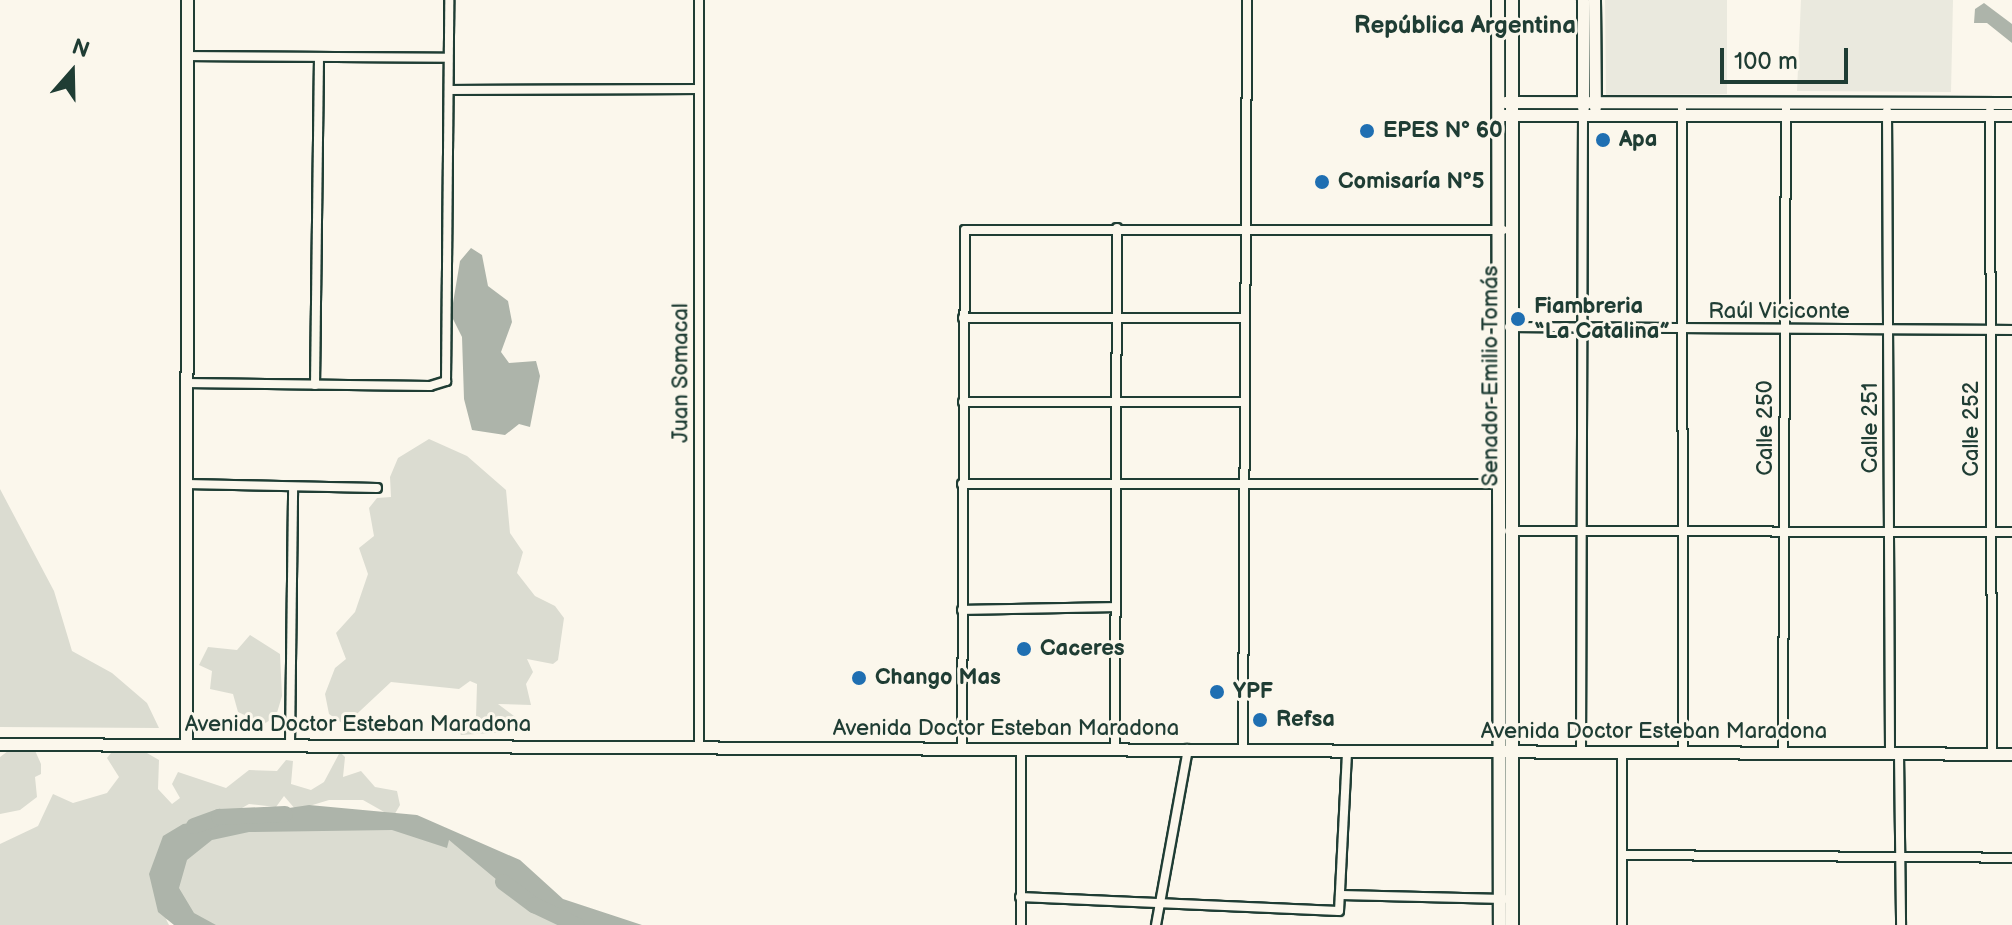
<!DOCTYPE html>
<meta charset="utf-8">
<style>
body{margin:0}
#map{position:relative;width:2012px;height:925px;overflow:hidden;background:#fbf7ec;font-family:"Balsamiq Sans",sans-serif}
div>[style]{position:absolute}
[style*='--x']{left:calc(var(--x)*1px);top:calc(var(--y)*1px);width:calc(var(--w)*1px);rotate:calc(var(--a)*1deg)}
.built>*{inset:0;background:#eae9de}
.green>*{inset:0;background:#dbdcd1}
.water>*{inset:0;background:#adb4aa}
.river>*{height:16px;margin:-8px;padding:0 8px;transform-origin:8px;border-radius:8px;background:#adb4aa}
.roads{filter:drop-shadow(2px 0 #1f3d34) drop-shadow(-2px 0 #1f3d34) drop-shadow(0 2px #1f3d34) drop-shadow(0 -2px #1f3d34)}
.minor>*{height:8px;margin:-4px;padding:0 4px;transform-origin:4px;border-radius:4px;background:#fbf7ec}
.secondary>*{height:11px;margin:-5.5px;padding:0 5.5px;transform-origin:5.5px;border-radius:5.5px;background:#fbf7ec}
.primary>*{height:12px;margin:-6px;padding:0 6px;transform-origin:6px;border-radius:6px;background:#fbf7ec}
.dots>*{width:22px;height:22px;translate:-50% -50%;box-sizing:border-box;border:4px solid #fbf7ec;border-radius:50%}
span{translate:-50% -50%;white-space:nowrap;text-align:center;line-height:1.15;-webkit-text-stroke:6px #fbf7ec;paint-order:stroke}
.poi-label{font-size:22px;color:#1f3d34;font-weight:700}
.left{translate:0 -50%;text-align:left}
.street-label{font-size:22px;color:#1f3d34}
.neighbourhood-label{font-size:24px;color:#1f3d34;font-weight:700}
.north{position:absolute;left:32px;top:32px;width:80px;height:80px;-webkit-text-stroke:6px #fbf7ec;paint-order:stroke;rotate:20deg;font-size:22px;font-weight:700;line-height:32px;text-align:center;color:#1f3d34}
.north::after{content:'';display:block;margin:auto;width:28px;height:36px;background:#1f3d34;clip-path:polygon(50% 0,100% 100%,50% 72%,0 100%)}
.scale{position:absolute;left:1720px;top:48px;width:128px;height:36px;box-sizing:border-box;border:4px solid #1f3d34;border-top:0;padding-left:10px;font-size:24px;line-height:28px;white-space:nowrap;color:#1f3d34;-webkit-text-stroke:6px #fbf7ec;paint-order:stroke}
</style>
<div id="map">
<div class="built">
<i style="clip-path:polygon(1605px 0,1727px 0,1727px 94px,1606px 95px)"></i>
<i style="clip-path:polygon(1801px 0,1953px 0,1951px 92px,1797px 91px)"></i>
</div>
<div class="green">
<i style="clip-path:polygon(429px 439px,467px 456px,506px 490px,510px 533px,523px 552px,517px 573px,535px 596px,555px 606px,564px 618px,558px 660px,553px 664px,527px 659px,533px 672px,526px 684px,531px 705px,498px 704px,526px 725px,521px 731px,461px 735px,457px 729px,476px 718px,477px 684px,470px 681px,459px 689px,391px 682px,345px 725px,329px 714px,325px 694px,335px 668px,346px 659px,336px 633px,355px 612px,368px 574px,359px 548px,374px 536px,369px 508px,377px 498px,391px 497px,390px 477px,398px 458px)"></i>
<i style="clip-path:polygon(0 489px,54px 591px,72px 651px,112px 673px,147px 703px,159px 728px,0 727px)"></i>
<i style="clip-path:polygon(250px 635px,280px 654px,282px 696px,276px 716px,264px 724px,238px 712px,233px 694px,210px 689px,212px 671px,199px 665px,208px 647px,237px 650px)"></i>
<i style="clip-path:polygon(33px 746px,41px 764px,41px 774px,35px 777px,37px 797px,20px 810px,0 814px,0 757px,12px 748px,33px 751px)"></i>
<i style="clip-path:polygon(140px 749px,159px 760px,158px 789px,172px 804px,180px 798px,172px 784px,178px 772px,226px 788px,249px 770px,277px 771px,286px 760px,293px 761px,291px 784px,311px 790px,324px 782px,340px 752px,345px 757px,343px 777px,361px 771px,375px 787px,397px 791px,400px 805px,393px 817px,363px 800px,329px 800px,296px 810px,284px 796px,276px 807px,249px 804px,226px 817px,371px 821px,448px 839px,534px 905px,576px 925px,187px 925px,166px 919px,169px 925px,0 925px,0 844px,38px 826px,53px 794px,73px 803px,107px 793px,119px 777px,107px 758px,111px 753px)"></i>
</div>
<div class="water">
<i style="clip-path:polygon(1984px 3px,2012px 24px,2012px 43px,1987px 23px,1974px 23px,1975px 9px)"></i>
<i style="clip-path:polygon(471px 248px,482px 255px,488px 286px,508px 301px,512px 322px,501px 352px,509px 363px,536px 361px,540px 376px,530px 427px,519px 424px,505px 435px,472px 430px,464px 399px,462px 337px,451px 315px,460px 261px)"></i>
<i style="clip-path:polygon(309px 805px,417px 815px,520px 860px,563px 899px,642px 925px,576px 925px,509px 890px,449px 840px,447px 848px,392px 830px,249px 832px,212px 840px,187px 860px,179px 888px,194px 913px,216px 925px,174px 925px,158px 912px,149px 874px,163px 836px,183px 824px)"></i>
</div>
<div class="river">
<i style="--x:194;--y:826;--w:27;--a:-20"></i>
<i style="--x:219;--y:817;--w:66;--a:-2.6"></i>
<i style="--x:503;--y:882;--w:39;--a:37"></i>
<i style="--x:534;--y:905;--w:47;--a:25.5"></i>
</div>
<div class="roads">
<div class="minor">
<i style="--x:699;--y:0;--w:747;--a:90"></i>
<i style="--x:186;--y:56;--w:260;--a:0.4"></i>
<i style="--x:449;--y:90;--w:249;--a:-0.2"></i>
<i style="--x:1682;--y:102;--w:651;--a:89.91"></i>
<i style="--x:1887;--y:111;--w:643;--a:89.73"></i>
<i style="--x:1990;--y:111;--w:643;--a:89.82"></i>
<i style="--x:963;--y:318;--w:281;--a:0"></i>
<i style="--x:1509;--y:327;--w:503;--a:0.34"></i>
<i style="--x:185;--y:383;--w:245;--a:0.7"></i>
<i style="--x:430;--y:386;--w:17;--a:-17"></i>
<i style="--x:446;--y:381;--w:381;--a:-89.5"></i>
<i style="--x:315;--y:385;--w:328;--a:-89.3"></i>
<i style="--x:963;--y:402;--w:281;--a:0"></i>
<i style="--x:186;--y:484;--w:191;--a:1.2"></i>
<i style="--x:962;--y:484;--w:537;--a:0"></i>
<i style="--x:1509;--y:531;--w:503;--a:0.11"></i>
<i style="--x:962;--y:610;--w:153;--a:-1.1"></i>
<i style="--x:290;--y:744;--w:254;--a:-89.3"></i>
<i style="--x:962;--y:749;--w:519;--a:-89.67"></i>
<i style="--x:965;--y:230;--w:538;--a:0"></i>
<i style="--x:1115;--y:750;--w:522;--a:-89.78"></i>
<i style="--x:1243;--y:750;--w:750;--a:-89.69"></i>
<i style="--x:1581;--y:752;--w:637;--a:-89.82"></i>
<i style="--x:1783;--y:753;--w:650;--a:-89.74"></i>
<i style="--x:1899;--y:754;--w:171;--a:89.3"></i>
<i style="--x:1622;--y:855;--w:390;--a:0.4"></i>
<i style="--x:1341;--y:895;--w:163;--a:1.4"></i>
<i style="--x:1020;--y:897;--w:319;--a:2.5"></i>
<i style="--x:1339;--y:911;--w:160;--a:-87.1"></i>
<i style="--x:1021;--y:925;--w:176;--a:-90"></i>
<i style="--x:1156;--y:925;--w:179;--a:-79.7"></i>
<i style="--x:1622;--y:925;--w:173;--a:-90"></i>
</div>
<div class="secondary">
<i style="--x:1583;--y:0;--w:107;--a:90"></i>
<i style="--x:1594;--y:0;--w:107;--a:89.5"></i>
<i style="--x:1505;--y:102;--w:507;--a:0.11"></i>
<i style="--x:1498;--y:115;--w:514;--a:0"></i>
<i style="--x:0;--y:744;--w:2012;--a:0.28"></i>
<i style="--x:186;--y:744;--w:744;--a:-89.92"></i>
</div>
<div class="primary">
<i style="--x:1498;--y:0;--w:925;--a:89.88"></i>
<i style="--x:1512;--y:925;--w:925;--a:-90"></i>
</div>
</div>
<div class="dots">
<i style="left:1367px;top:131px;background:#1f6fb2"></i>
<i style="left:1603px;top:140px;background:#1f6fb2"></i>
<i style="left:1322px;top:182px;background:#1f6fb2"></i>
<i style="left:1518px;top:319px;background:#1f6fb2"></i>
<i style="left:1024px;top:649px;background:#1f6fb2"></i>
<i style="left:859px;top:678px;background:#1f6fb2"></i>
<i style="left:1217px;top:692px;background:#1f6fb2"></i>
<i style="left:1260px;top:720px;background:#1f6fb2"></i>
</div>
<div class="poi-label">
<span class="left" style="left:1383px;top:131px">EPES Nº 60</span>
<span class="left" style="left:1619px;top:140px">Apa</span>
<span class="left" style="left:1338px;top:182px">Comisaría Nº5</span>
<span class="left" style="left:1534px;top:319px">Fiambreria<br>“La Catalina”</span>
<span class="left" style="left:1040px;top:649px">Caceres</span>
<span class="left" style="left:875px;top:678px">Chango Mas</span>
<span class="left" style="left:1233px;top:692px">YPF</span>
<span class="left" style="left:1276px;top:720px">Refsa</span>
</div>
<div class="street-label">
<span style="left:1779px;top:312px">Raúl Viciconte</span>
<span style="left:681px;top:373px;rotate:-90deg">Juan Somacal</span>
<span style="left:1491px;top:376px;rotate:-90deg">Senador Emilio Tomás</span>
<span style="left:1766px;top:428px;rotate:-90deg">Calle 250</span>
<span style="left:1871px;top:428px;rotate:-90deg">Calle 251</span>
<span style="left:1972px;top:429px;rotate:-90deg">Calle 252</span>
<span style="left:358px;top:725px">Avenida Doctor Esteban Maradona</span>
<span style="left:1006px;top:729px">Avenida Doctor Esteban Maradona</span>
<span style="left:1654px;top:732px">Avenida Doctor Esteban Maradona</span>
</div>
<div class="neighbourhood-label">
<span style="left:1465px;top:26px">República Argentina</span>
</div>
<div class="north">N</div>
<div class="scale">100 m</div>
</div>
